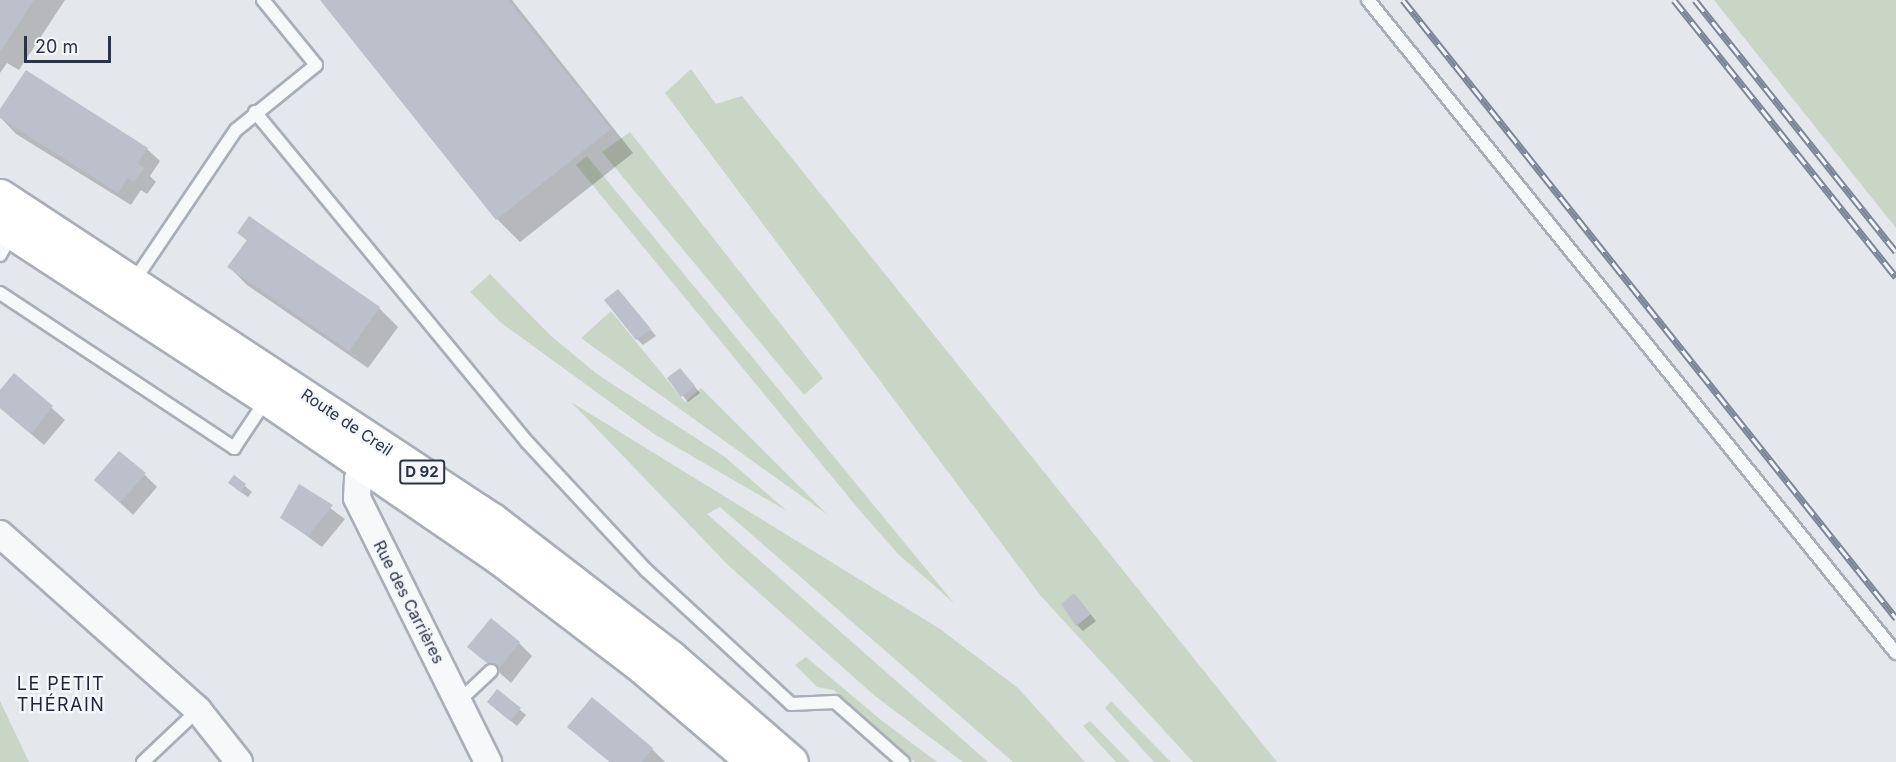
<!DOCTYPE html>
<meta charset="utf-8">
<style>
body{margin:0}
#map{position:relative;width:1896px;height:762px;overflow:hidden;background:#e4e7ec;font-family:Inter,sans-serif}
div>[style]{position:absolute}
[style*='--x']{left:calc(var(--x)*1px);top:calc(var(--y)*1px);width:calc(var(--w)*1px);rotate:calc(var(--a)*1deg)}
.green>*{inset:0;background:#c9d6c5}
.shadow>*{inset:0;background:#0003}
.building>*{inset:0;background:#bbc0ca}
.roads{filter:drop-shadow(2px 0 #a9aeb7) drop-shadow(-2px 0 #a9aeb7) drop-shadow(0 2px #a9aeb7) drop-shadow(0 -2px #a9aeb7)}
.service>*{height:12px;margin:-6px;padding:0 6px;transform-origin:6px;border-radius:6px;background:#f7f8fa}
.minor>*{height:26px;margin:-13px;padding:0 13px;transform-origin:13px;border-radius:13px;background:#f7f8fa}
.primary>*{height:33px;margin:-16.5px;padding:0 16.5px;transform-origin:16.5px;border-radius:16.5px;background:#fff}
.rail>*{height:7px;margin-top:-3.5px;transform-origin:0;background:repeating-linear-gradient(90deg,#f4f6f9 0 14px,#7d8696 0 28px);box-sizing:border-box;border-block:2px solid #7d8696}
span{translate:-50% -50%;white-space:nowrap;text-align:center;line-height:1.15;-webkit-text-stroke:5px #f4f6f9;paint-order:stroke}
.shield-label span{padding:2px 4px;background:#f4f6f9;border:2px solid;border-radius:4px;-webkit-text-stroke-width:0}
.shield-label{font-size:15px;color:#2b3445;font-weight:700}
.street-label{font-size:16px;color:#2b3445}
.neighbourhood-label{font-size:18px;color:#1d2536;letter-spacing:1.5px}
.scale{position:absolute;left:24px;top:36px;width:87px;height:27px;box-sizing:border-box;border:3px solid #2b3445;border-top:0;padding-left:8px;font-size:18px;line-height:21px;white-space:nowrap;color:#2b3445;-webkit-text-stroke:4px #f4f6f9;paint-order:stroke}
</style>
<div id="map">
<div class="green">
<i style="clip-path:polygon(1714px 0,1896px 0,1896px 228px)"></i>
<i style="clip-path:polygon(691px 69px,716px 104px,742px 96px,1277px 762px,1193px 762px,1040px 595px,665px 93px)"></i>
<i style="clip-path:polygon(630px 132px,823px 378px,804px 395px,602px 152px)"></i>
<i style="clip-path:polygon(587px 156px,954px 603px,898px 554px,856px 506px,576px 165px)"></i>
<i style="clip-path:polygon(490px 274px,550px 335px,597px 374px,725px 457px,787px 511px,654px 434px,500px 322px,470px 292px)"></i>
<i style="clip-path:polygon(611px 311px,685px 402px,701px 388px,828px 515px,581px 338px)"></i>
<i style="clip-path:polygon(571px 402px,940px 629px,1018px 688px,1085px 762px,1013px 762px,720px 507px,707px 514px,988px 762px,963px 762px,875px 696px,729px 566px)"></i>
<i style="clip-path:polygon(806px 657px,881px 720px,937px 762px,915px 762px,874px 730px,834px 690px,817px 687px,795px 665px)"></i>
<i style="clip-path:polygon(0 701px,29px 762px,0 762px)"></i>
<i style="clip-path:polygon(1111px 701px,1171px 762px,1154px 762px,1105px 708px)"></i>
<i style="clip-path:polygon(1090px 721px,1130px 762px,1116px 762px,1083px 726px)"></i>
</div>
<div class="shadow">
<i style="clip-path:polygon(0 0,65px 0,19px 70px,7px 63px,0 73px)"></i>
<i style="clip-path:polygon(322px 0,512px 0,633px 153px,520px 242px,497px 219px)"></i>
<i style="clip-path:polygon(0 112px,147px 149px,160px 161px,150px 176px,156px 182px,147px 194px,141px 190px,131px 205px,16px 134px,0 117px)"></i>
<i style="clip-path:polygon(239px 232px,379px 308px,398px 327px,368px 368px,247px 285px,229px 267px,248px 242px)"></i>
<i style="clip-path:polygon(624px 297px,656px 336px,643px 345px,637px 339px)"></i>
<i style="clip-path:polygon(15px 375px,65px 420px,44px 445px,0 408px,0 392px)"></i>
<i style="clip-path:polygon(686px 376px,700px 393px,688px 402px,669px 379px)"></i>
<i style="clip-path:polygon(145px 475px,157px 487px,133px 515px,96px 480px)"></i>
<i style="clip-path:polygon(234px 477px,252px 492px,248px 497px,236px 489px)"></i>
<i style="clip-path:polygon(300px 486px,345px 519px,322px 547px,282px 518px)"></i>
<i style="clip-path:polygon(1080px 601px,1096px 621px,1083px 631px,1077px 625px)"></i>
<i style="clip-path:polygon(519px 643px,532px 656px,511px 683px,469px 646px)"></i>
<i style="clip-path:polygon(497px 691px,526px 715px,517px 726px,495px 708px)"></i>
<i style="clip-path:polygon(592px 699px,652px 749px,665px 762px,610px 762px,582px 739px)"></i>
</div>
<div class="building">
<i style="clip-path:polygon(0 0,34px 0,0 52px)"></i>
<i style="clip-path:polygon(320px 0,508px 0,611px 129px,496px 220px)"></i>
<i style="clip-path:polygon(26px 70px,148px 148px,138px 163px,144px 168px,134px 182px,128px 178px,118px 193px,0 118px,0 109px)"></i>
<i style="clip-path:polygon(249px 216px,380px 307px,349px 351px,227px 267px,247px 240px,237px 233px)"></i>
<i style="clip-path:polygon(618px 289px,651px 329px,636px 340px,604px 300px)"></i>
<i style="clip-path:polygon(680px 368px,695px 386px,681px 397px,667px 378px)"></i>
<i style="clip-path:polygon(14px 373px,53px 406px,31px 434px,0 408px,0 390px)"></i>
<i style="clip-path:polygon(119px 451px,146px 473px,120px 503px,94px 480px)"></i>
<i style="clip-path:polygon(234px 475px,246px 484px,241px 492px,228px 483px)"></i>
<i style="clip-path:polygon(299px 484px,333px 505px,308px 536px,280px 518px)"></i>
<i style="clip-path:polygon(1074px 593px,1091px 614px,1076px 626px,1061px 604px)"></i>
<i style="clip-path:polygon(491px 618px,520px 642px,497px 671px,467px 647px)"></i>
<i style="clip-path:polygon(497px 689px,521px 708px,510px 721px,487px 702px)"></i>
<i style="clip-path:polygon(592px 697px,653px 748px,642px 762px,610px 762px,567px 727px)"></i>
</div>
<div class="roads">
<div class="service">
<i style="--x:1368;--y:0;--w:840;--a:51.04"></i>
<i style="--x:255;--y:112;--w:428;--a:50.5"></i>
<i style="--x:527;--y:442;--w:175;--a:47.1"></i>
<i style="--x:646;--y:570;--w:197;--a:42.7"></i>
<i style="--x:791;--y:704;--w:44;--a:-2.6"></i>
<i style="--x:835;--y:702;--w:91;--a:41.4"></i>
<i style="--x:0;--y:255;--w:25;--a:-61"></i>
<i style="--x:134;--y:281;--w:182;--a:-56"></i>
<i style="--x:236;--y:130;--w:103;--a:-39.1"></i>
<i style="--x:316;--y:65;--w:84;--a:-129.2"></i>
<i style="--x:0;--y:293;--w:281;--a:33.5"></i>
<i style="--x:234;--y:448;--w:58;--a:-56.3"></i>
<i style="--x:459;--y:701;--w:44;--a:-43.2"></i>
<i style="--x:143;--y:762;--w:76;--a:-43.4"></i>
</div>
<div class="minor">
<i style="--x:374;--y:450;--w:33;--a:119"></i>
<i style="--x:358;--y:479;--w:19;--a:93"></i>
<i style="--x:357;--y:498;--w:295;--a:63.6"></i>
<i style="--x:0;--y:534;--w:265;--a:41.6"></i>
<i style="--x:198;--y:710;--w:66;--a:51.7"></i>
</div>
<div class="primary">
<i style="--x:0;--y:196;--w:589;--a:33.37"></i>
<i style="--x:492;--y:520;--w:225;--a:37.6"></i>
<i style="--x:670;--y:657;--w:160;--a:41"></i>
<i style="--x:0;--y:224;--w:319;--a:33.1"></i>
<i style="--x:267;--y:398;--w:283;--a:34.5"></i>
<i style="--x:500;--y:558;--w:175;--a:37.3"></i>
<i style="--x:639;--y:664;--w:151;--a:40.4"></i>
</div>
</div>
<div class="rail">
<i style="--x:1403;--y:0;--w:791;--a:51.42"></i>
<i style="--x:1674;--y:0;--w:355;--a:51.3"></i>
<i style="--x:1695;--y:0;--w:322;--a:51.4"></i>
</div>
<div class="shield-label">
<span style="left:422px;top:472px">D 92</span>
</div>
<div class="street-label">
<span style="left:347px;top:422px;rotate:34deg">Route de Creil</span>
<span style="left:409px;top:602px;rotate:63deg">Rue des Carrières</span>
</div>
<div class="neighbourhood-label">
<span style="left:61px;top:695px">LE PETIT<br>THÉRAIN</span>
</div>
<div class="scale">20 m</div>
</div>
